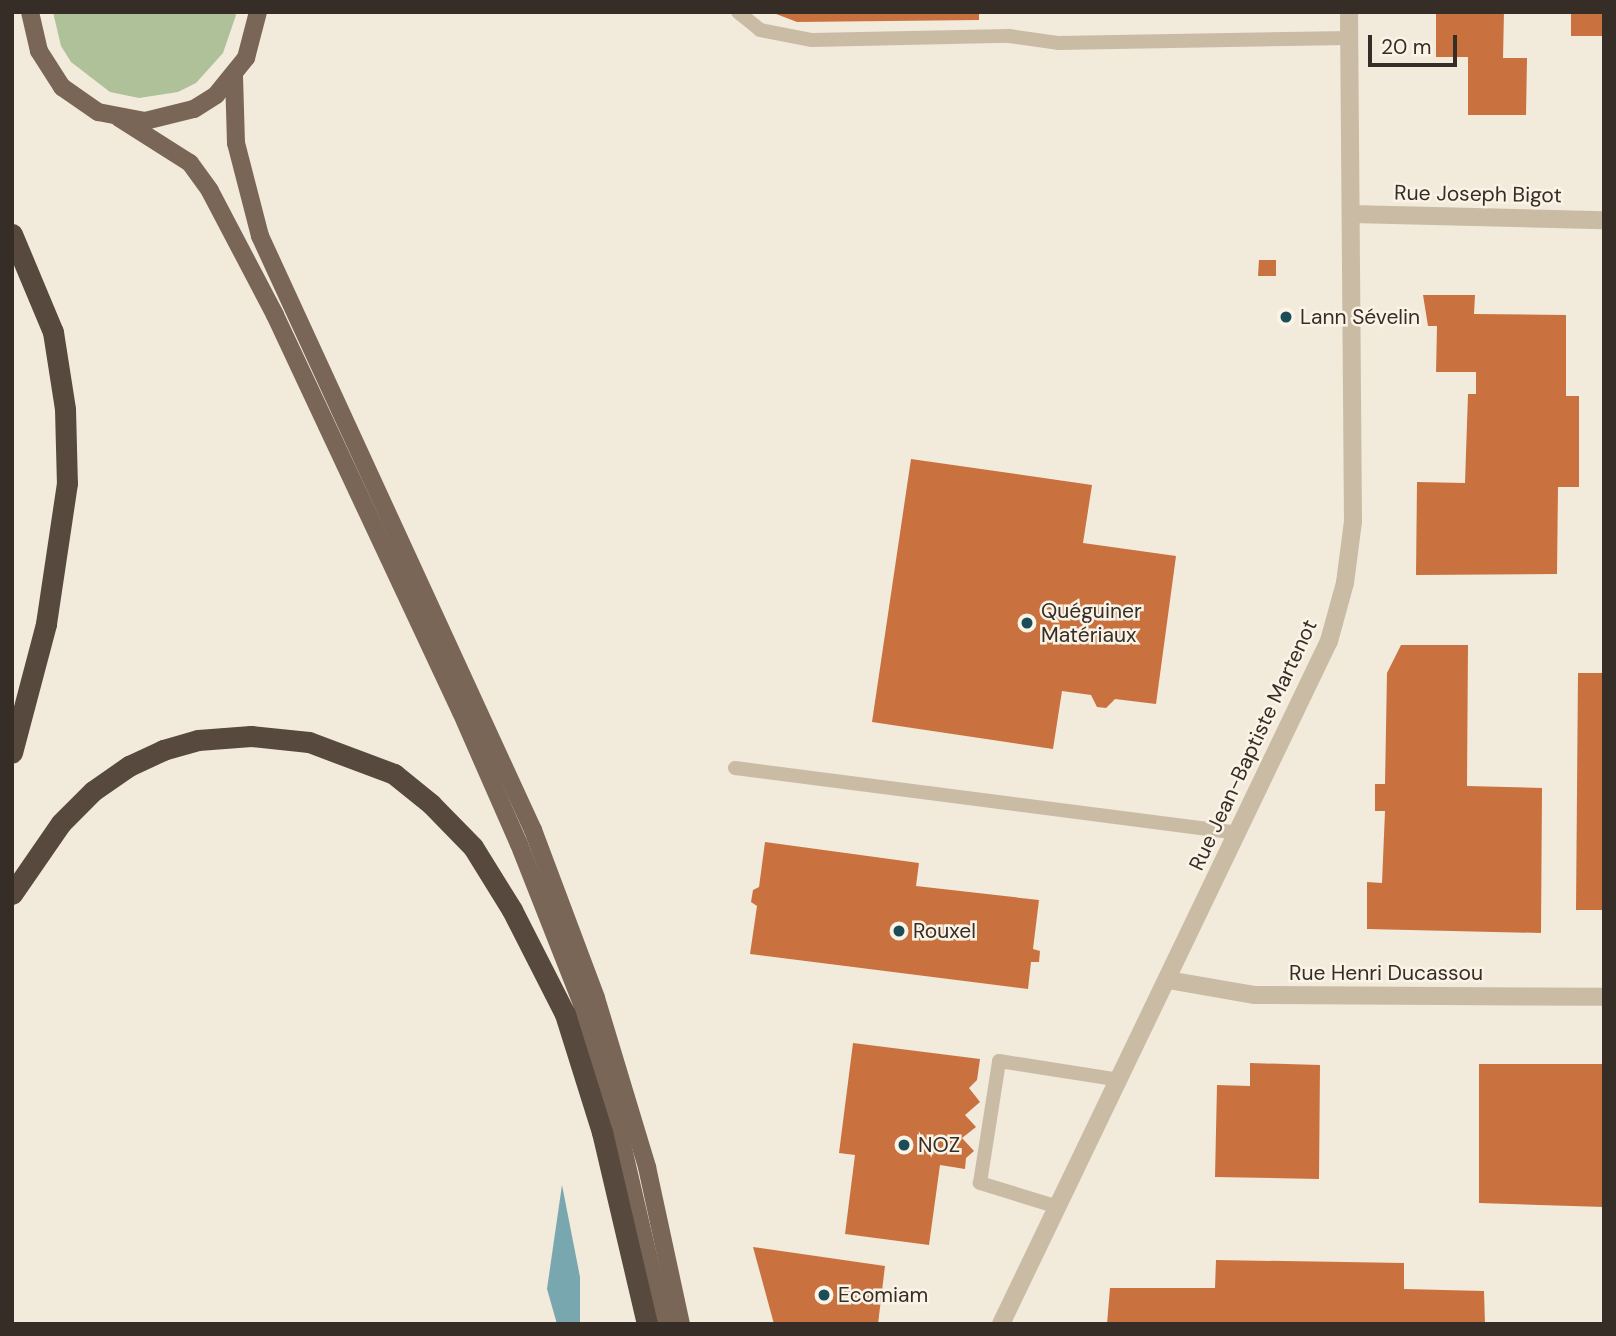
<!DOCTYPE html>
<meta charset="utf-8">
<style>
body{margin:0}
#map{position:relative;width:1616px;height:1336px;overflow:hidden;background:#f2eada;font-family:"DM Sans",sans-serif}
div>[style]{position:absolute}
[style*='--x']{left:calc(var(--x)*1px);top:calc(var(--y)*1px);width:calc(var(--w)*1px);rotate:calc(var(--a)*1deg)}
.green>*{inset:0;background:#afc199}
.water>*{inset:0;background:#78a7b0}
.building>*{inset:0;background:#c97240}
.lane>*{height:14px;margin:-7px;padding:0 7px;transform-origin:7px;border-radius:7px;background:#cabba5}
.street>*{height:18px;margin:-9px;padding:0 9px;transform-origin:9px;border-radius:9px;background:#cabba5}
.primary>*{height:18px;margin:-9px;padding:0 9px;transform-origin:9px;border-radius:9px;background:#796657}
.highway>*{height:21px;margin:-10.5px;padding:0 10.5px;transform-origin:10.5px;border-radius:10.5px;background:#57493d}
.dots>*{width:19px;height:19px;translate:-50% -50%;box-sizing:border-box;border:4px solid #faf3e6;border-radius:50%}
span{translate:-50% -50%;white-space:nowrap;text-align:center;line-height:1.15;-webkit-text-stroke:5px #faf3e6;paint-order:stroke}
.street-label{font-size:21px;color:#362d27}
.poi-label{font-size:21px;color:#362d27}
.left{translate:0 -50%;text-align:left}
.frame{position:absolute;inset:0;border:14px solid #362d27;pointer-events:none}
.scale{position:absolute;left:1368px;top:35px;width:89px;height:32px;box-sizing:border-box;border:4px solid #362d27;border-top:0;padding-left:9px;font-size:21px;line-height:24px;white-space:nowrap;color:#362d27;-webkit-text-stroke:5px #faf3e6;paint-order:stroke}
</style>
<div id="map">
<div class="green">
<i style="clip-path:polygon(53px 12px,235px 12px,236px 15px,223px 53px,196px 83px,178px 92px,139px 98px,110px 92px,71px 62px,61px 46px)"></i>
</div>
<div class="water">
<i style="clip-path:polygon(562px 1185px,580px 1277px,580px 1324px,557px 1324px,547px 1289px)"></i>
</div>
<div class="building">
<i style="clip-path:polygon(771px 12px,979px 12px,979px 20px,797px 22px)"></i>
<i style="clip-path:polygon(1436px 12px,1504px 12px,1503px 58px,1527px 58px,1526px 115px,1468px 115px,1468px 57px,1436px 57px)"></i>
<i style="clip-path:polygon(1571px 12px,1604px 12px,1604px 36px,1571px 36px)"></i>
<i style="clip-path:polygon(1259px 260px,1276px 260px,1276px 276px,1258px 276px)"></i>
<i style="clip-path:polygon(1423px 295px,1475px 295px,1474px 314px,1566px 315px,1566px 396px,1579px 396px,1579px 487px,1558px 487px,1557px 574px,1416px 575px,1417px 482px,1465px 483px,1468px 394px,1476px 394px,1476px 372px,1436px 372px,1437px 326px,1428px 326px)"></i>
<i style="clip-path:polygon(911px 459px,1092px 485px,1083px 543px,1176px 556px,1156px 704px,1115px 699px,1106px 708px,1097px 707px,1091px 695px,1062px 691px,1053px 749px,872px 722px)"></i>
<i style="clip-path:polygon(1401px 645px,1468px 645px,1467px 786px,1542px 788px,1541px 933px,1367px 929px,1367px 882px,1382px 883px,1385px 811px,1375px 811px,1375px 784px,1385px 784px,1387px 673px)"></i>
<i style="clip-path:polygon(1578px 673px,1604px 673px,1604px 910px,1576px 910px)"></i>
<i style="clip-path:polygon(765px 842px,919px 863px,916px 886px,1039px 900px,1033px 949px,1040px 951px,1039px 962px,1031px 962px,1028px 989px,750px 954px,757px 906px,751px 902px,753px 890px,759px 887px)"></i>
<i style="clip-path:polygon(853px 1043px,980px 1059px,977px 1080px,969px 1088px,980px 1102px,965px 1115px,976px 1127px,962px 1138px,974px 1151px,966px 1158px,965px 1169px,940px 1165px,929px 1245px,845px 1234px,855px 1155px,839px 1153px)"></i>
<i style="clip-path:polygon(1250px 1063px,1320px 1065px,1319px 1179px,1215px 1177px,1217px 1085px,1250px 1086px)"></i>
<i style="clip-path:polygon(1479px 1064px,1604px 1064px,1604px 1207px,1479px 1203px)"></i>
<i style="clip-path:polygon(753px 1247px,885px 1266px,878px 1324px,774px 1324px)"></i>
<i style="clip-path:polygon(1216px 1260px,1404px 1263px,1404px 1289px,1484px 1291px,1485px 1324px,1107px 1324px,1110px 1288px,1215px 1288px)"></i>
</div>
<div class="lane">
<i style="--x:738;--y:12;--w:28;--a:39"></i>
<i style="--x:760;--y:30;--w:53;--a:10.9"></i>
<i style="--x:812;--y:40;--w:197;--a:-1.2"></i>
<i style="--x:1009;--y:36;--w:49;--a:8.1"></i>
<i style="--x:1058;--y:43;--w:291;--a:-1"></i>
<i style="--x:735;--y:768;--w:508;--a:7.35"></i>
<i style="--x:1058;--y:1207;--w:82;--a:-162.9"></i>
<i style="--x:980;--y:1183;--w:123;--a:-81.1"></i>
<i style="--x:999;--y:1061;--w:122;--a:8.9"></i>
</div>
<div class="street">
<i style="--x:1351;--y:214;--w:253;--a:1.4"></i>
<i style="--x:1168;--y:980;--w:87;--a:9.9"></i>
<i style="--x:1254;--y:995;--w:350;--a:0.3"></i>
<i style="--x:1001;--y:1324;--w:758;--a:-64.35"></i>
<i style="--x:1329;--y:641;--w:60;--a:-74.6"></i>
<i style="--x:1345;--y:583;--w:63;--a:-82.6"></i>
<i style="--x:1353;--y:521;--w:509;--a:-90.45"></i>
</div>
<div class="primary">
<i style="--x:30;--y:12;--w:40;--a:77"></i>
<i style="--x:39;--y:51;--w:43;--a:57.4"></i>
<i style="--x:62;--y:87;--w:44;--a:34.8"></i>
<i style="--x:98;--y:112;--w:48;--a:10.8"></i>
<i style="--x:145;--y:121;--w:50;--a:-13.8"></i>
<i style="--x:194;--y:109;--w:26;--a:-32"></i>
<i style="--x:216;--y:95;--w:48;--a:-51"></i>
<i style="--x:246;--y:58;--w:48;--a:-75.4"></i>
<i style="--x:234;--y:76;--w:67;--a:88.3"></i>
<i style="--x:236;--y:143;--w:96;--a:75.5"></i>
<i style="--x:260;--y:236;--w:654;--a:65.32"></i>
<i style="--x:533;--y:830;--w:179;--a:69.4"></i>
<i style="--x:596;--y:998;--w:177;--a:73.2"></i>
<i style="--x:647;--y:1167;--w:161;--a:77.8"></i>
<i style="--x:119;--y:118;--w:84;--a:32.4"></i>
<i style="--x:190;--y:163;--w:34;--a:54"></i>
<i style="--x:210;--y:191;--w:140;--a:62.3"></i>
<i style="--x:275;--y:315;--w:438;--a:64.9"></i>
<i style="--x:461;--y:712;--w:144;--a:66.3"></i>
<i style="--x:519;--y:844;--w:172;--a:68.5"></i>
<i style="--x:582;--y:1004;--w:132;--a:73.8"></i>
<i style="--x:619;--y:1131;--w:198;--a:76.9"></i>
</div>
<div class="highway">
<i style="--x:12;--y:234;--w:106;--a:67.3"></i>
<i style="--x:53;--y:332;--w:78;--a:81.1"></i>
<i style="--x:65;--y:409;--w:74;--a:88.5"></i>
<i style="--x:67;--y:483;--w:143;--a:98.5"></i>
<i style="--x:46;--y:624;--w:133;--a:104.8"></i>
<i style="--x:12;--y:894;--w:86;--a:-55.4"></i>
<i style="--x:61;--y:823;--w:45;--a:-45"></i>
<i style="--x:93;--y:791;--w:44;--a:-34.8"></i>
<i style="--x:129;--y:766;--w:38;--a:-25"></i>
<i style="--x:163;--y:750;--w:36;--a:-16"></i>
<i style="--x:198;--y:740;--w:53;--a:-4.3"></i>
<i style="--x:251;--y:736;--w:58;--a:5.9"></i>
<i style="--x:309;--y:742;--w:91;--a:20.6"></i>
<i style="--x:394;--y:774;--w:48;--a:39"></i>
<i style="--x:431;--y:804;--w:60;--a:45.7"></i>
<i style="--x:473;--y:847;--w:74;--a:58.2"></i>
<i style="--x:512;--y:910;--w:117;--a:63"></i>
<i style="--x:565;--y:1014;--w:124;--a:72.6"></i>
<i style="--x:602;--y:1132;--w:197;--a:76.8"></i>
</div>
<div class="dots">
<i style="left:1286px;top:317px;background:#1b4d59"></i>
<i style="left:1027px;top:623px;background:#1b4d59"></i>
<i style="left:899px;top:931px;background:#1b4d59"></i>
<i style="left:904px;top:1145px;background:#1b4d59"></i>
<i style="left:824px;top:1295px;background:#1b4d59"></i>
</div>
<div class="street-label">
<span style="left:1478px;top:194px;rotate:1deg">Rue Joseph Bigot</span>
<span style="left:1253px;top:745px;rotate:-65deg">Rue Jean-Baptiste Martenot</span>
<span style="left:1386px;top:973px">Rue Henri Ducassou</span>
</div>
<div class="poi-label">
<span class="left" style="left:1300px;top:317px">Lann Sévelin</span>
<span class="left" style="left:1041px;top:623px">Quéguiner<br>Matériaux</span>
<span class="left" style="left:913px;top:931px">Rouxel</span>
<span class="left" style="left:918px;top:1145px">NOZ</span>
<span class="left" style="left:838px;top:1295px">Ecomiam</span>
</div>
<div class="frame"></div>
<div class="scale">20 m</div>
</div>
